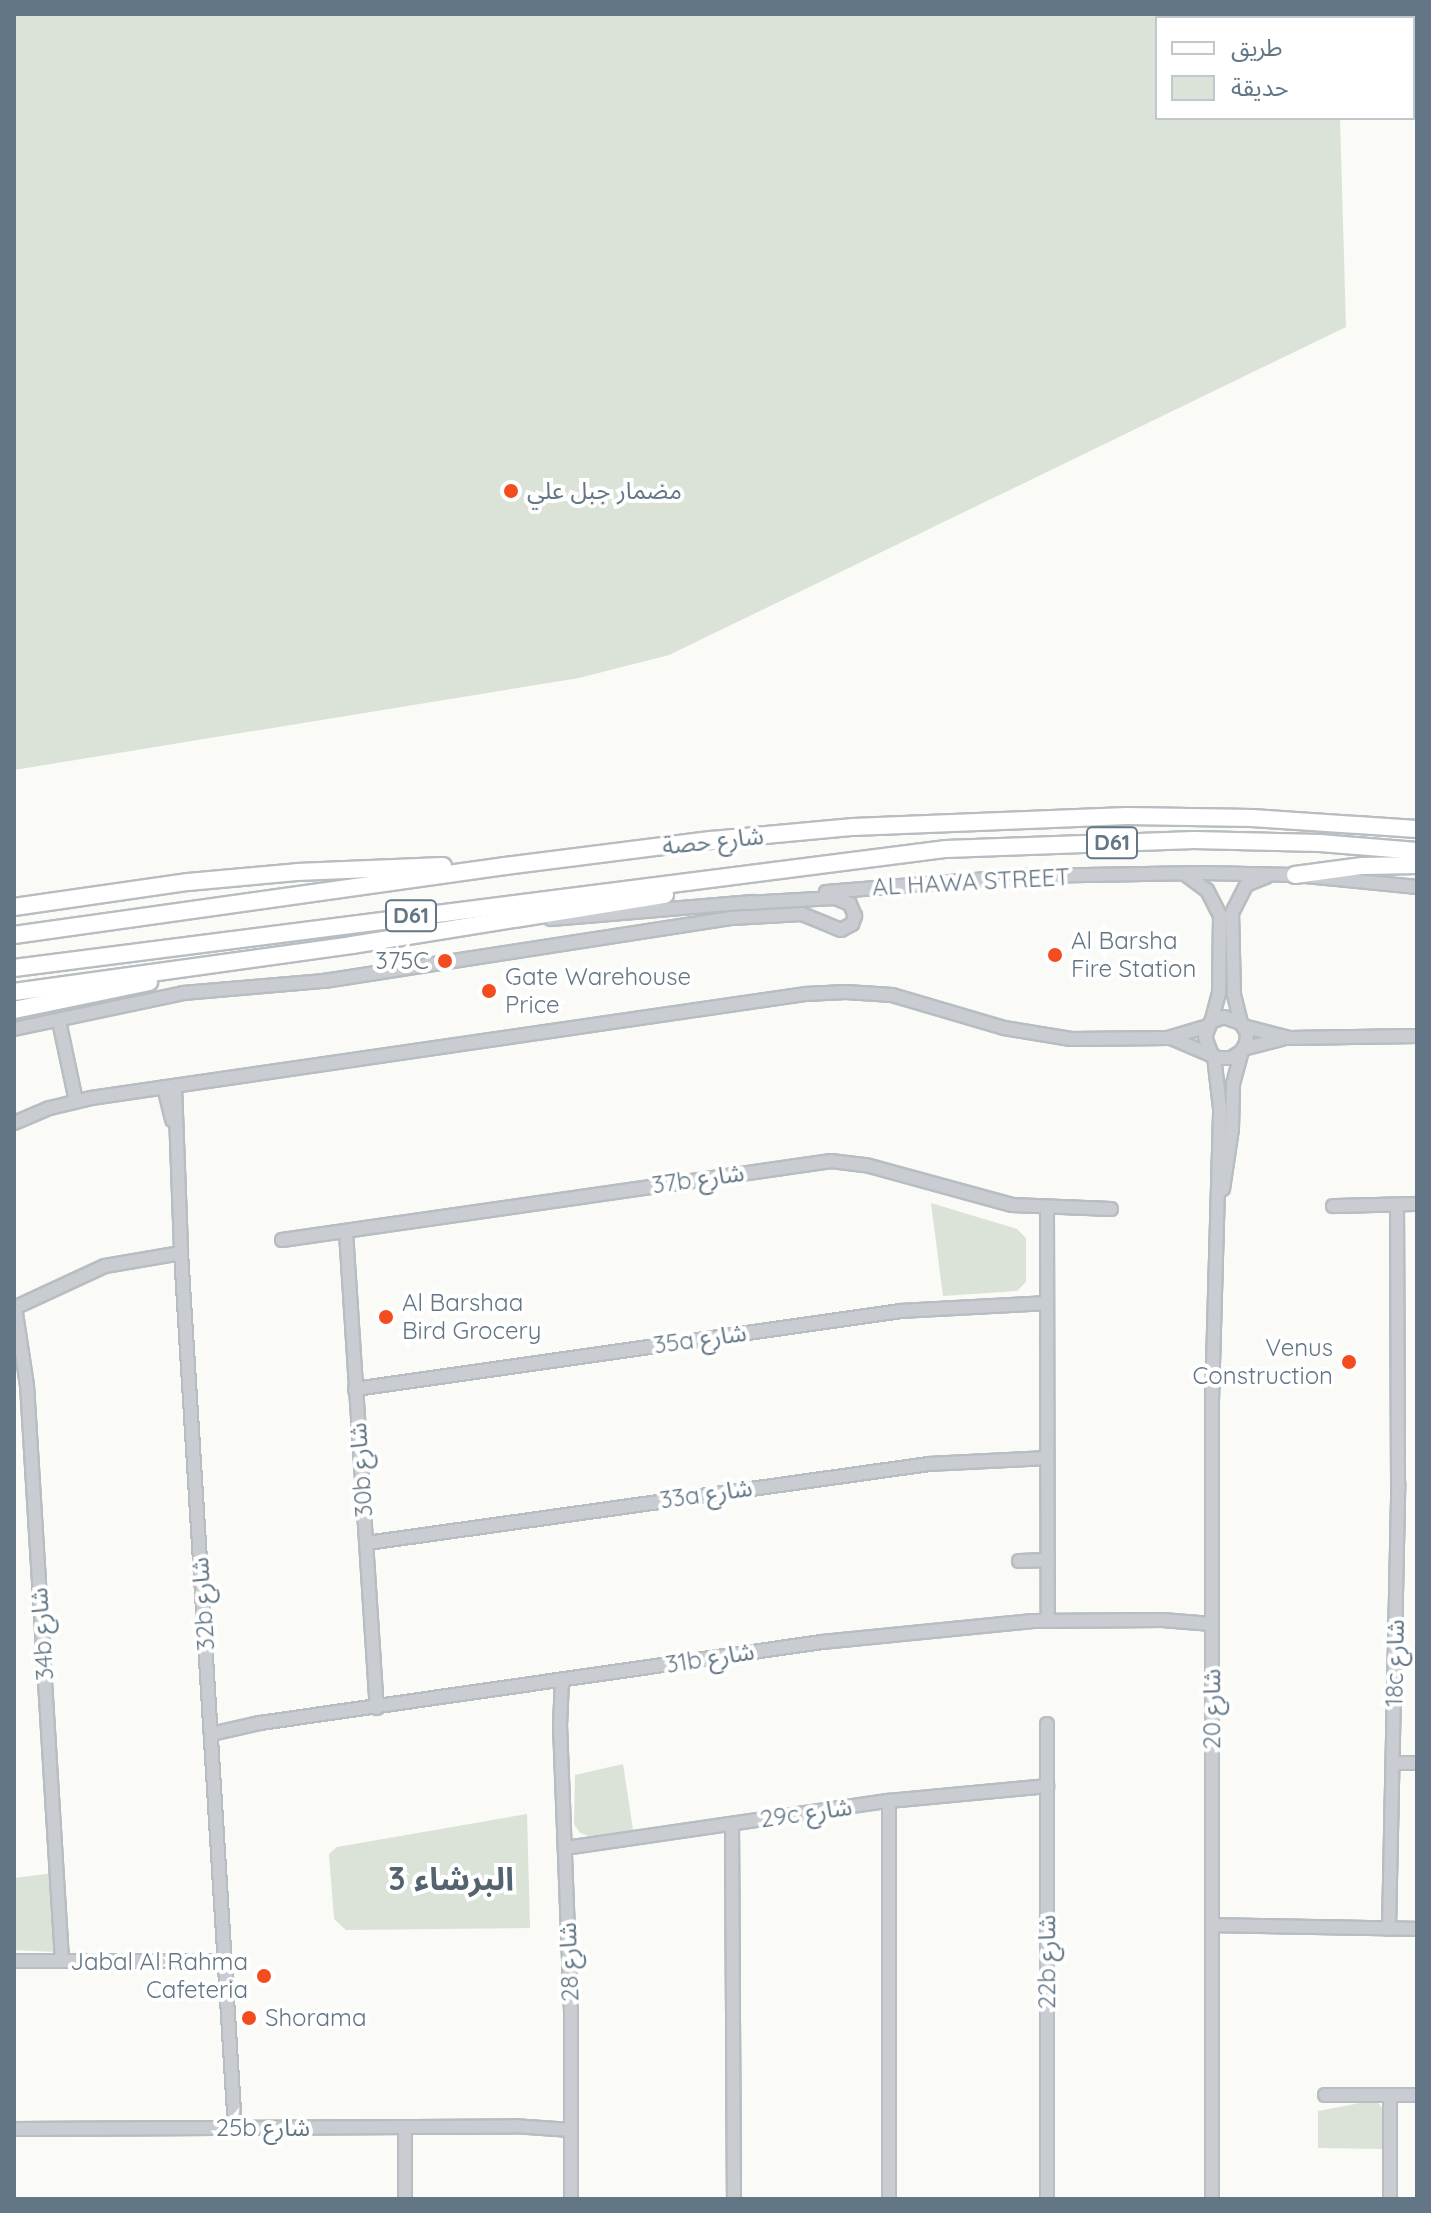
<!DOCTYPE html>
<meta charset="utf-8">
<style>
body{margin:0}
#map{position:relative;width:1431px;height:2213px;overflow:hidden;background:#fafaf7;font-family:Quicksand,"Noto Sans Arabic",sans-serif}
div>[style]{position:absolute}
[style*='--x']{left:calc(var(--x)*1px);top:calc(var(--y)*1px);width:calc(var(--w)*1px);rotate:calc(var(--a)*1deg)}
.green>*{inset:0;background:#dbe2d8}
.roads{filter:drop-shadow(2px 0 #b7bdc1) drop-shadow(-2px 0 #b7bdc1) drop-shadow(0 2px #b7bdc1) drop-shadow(0 -2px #b7bdc1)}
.minor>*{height:12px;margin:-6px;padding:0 6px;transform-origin:6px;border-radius:6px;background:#c9cdd1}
.major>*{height:16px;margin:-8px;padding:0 8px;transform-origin:8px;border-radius:8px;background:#fff}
.dots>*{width:22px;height:22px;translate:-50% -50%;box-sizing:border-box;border:4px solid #fff;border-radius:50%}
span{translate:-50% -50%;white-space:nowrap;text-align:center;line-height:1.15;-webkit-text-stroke:8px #fff;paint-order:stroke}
.shield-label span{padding:2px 6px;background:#fff;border:2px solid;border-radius:6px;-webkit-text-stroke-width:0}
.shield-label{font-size:22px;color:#627685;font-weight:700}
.poi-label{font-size:24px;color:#627685}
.left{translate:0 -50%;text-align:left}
.right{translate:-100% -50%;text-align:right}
.street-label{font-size:24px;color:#627685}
.district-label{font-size:32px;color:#54646f;font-weight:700}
.frame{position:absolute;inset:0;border:16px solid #627685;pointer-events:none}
.legend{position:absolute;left:1155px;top:16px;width:260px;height:104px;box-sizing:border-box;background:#fff;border:2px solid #c0c8ce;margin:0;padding:10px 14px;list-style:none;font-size:24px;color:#627685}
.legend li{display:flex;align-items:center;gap:16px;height:40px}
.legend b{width:40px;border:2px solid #c0c8ce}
</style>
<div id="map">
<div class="green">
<i style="clip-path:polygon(14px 14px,1337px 14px,1337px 18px,1157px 18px,1157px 118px,1340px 118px,1346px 327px,669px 655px,579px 678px,14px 770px)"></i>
<i style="clip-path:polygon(931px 1203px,1017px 1229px,1026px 1238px,1026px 1282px,1017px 1291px,943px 1296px)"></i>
<i style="clip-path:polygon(623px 1764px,633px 1830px,589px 1836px,580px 1833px,574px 1824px,575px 1775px)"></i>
<i style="clip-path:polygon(527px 1814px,530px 1928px,346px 1930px,334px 1919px,329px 1854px,337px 1847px)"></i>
<i style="clip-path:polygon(54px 1873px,57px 1952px,14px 1950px,14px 1878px)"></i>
<i style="clip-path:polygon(1376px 2100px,1386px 2113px,1385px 2149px,1318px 2148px,1318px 2111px)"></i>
</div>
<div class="roads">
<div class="minor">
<i style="--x:1186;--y:875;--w:26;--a:36"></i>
<i style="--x:1207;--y:890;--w:29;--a:63"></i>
<i style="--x:1220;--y:916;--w:77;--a:90.7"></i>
<i style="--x:1219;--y:993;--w:30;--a:105"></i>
<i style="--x:826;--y:892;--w:202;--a:-4.6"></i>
<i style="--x:1027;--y:876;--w:176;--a:-1"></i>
<i style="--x:1203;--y:873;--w:92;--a:1.2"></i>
<i style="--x:1295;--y:875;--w:123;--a:5.6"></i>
<i style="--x:551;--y:919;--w:202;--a:-4.8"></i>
<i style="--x:59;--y:1021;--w:82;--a:78"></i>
<i style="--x:1241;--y:1023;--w:30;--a:-104"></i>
<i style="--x:1234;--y:994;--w:81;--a:-91.4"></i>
<i style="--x:1232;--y:913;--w:31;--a:-63"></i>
<i style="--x:1246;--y:885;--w:22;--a:-22"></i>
<i style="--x:1243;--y:1026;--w:48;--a:14.6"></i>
<i style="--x:1289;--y:1038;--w:128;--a:-0.9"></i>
<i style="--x:14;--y:1029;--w:173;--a:-12"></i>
<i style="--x:183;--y:993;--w:142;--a:-4.9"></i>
<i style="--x:324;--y:981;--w:413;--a:-8.8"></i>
<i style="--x:732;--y:918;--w:70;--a:-3.3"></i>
<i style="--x:802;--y:914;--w:42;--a:22.3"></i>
<i style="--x:841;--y:930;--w:13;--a:-29"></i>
<i style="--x:852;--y:924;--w:9;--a:-69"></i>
<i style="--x:855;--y:916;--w:13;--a:-113"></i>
<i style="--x:850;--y:904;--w:16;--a:-158"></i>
<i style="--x:835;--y:898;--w:88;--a:176.7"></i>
<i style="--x:1171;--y:1038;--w:51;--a:23.1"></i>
<i style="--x:1218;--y:1058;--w:13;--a:0"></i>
<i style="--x:1231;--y:1058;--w:13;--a:-32"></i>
<i style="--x:1242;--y:1051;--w:9;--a:-63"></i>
<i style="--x:1246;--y:1043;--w:10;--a:-84"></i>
<i style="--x:1247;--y:1033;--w:12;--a:-121"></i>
<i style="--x:1241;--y:1023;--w:18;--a:-161"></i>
<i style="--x:1224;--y:1017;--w:14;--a:159"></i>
<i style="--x:1211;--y:1022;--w:16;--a:112"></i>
<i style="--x:1205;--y:1037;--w:17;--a:69"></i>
<i style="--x:1243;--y:1049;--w:40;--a:-14.4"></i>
<i style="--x:175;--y:1086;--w:167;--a:87.9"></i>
<i style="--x:181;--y:1253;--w:877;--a:86.47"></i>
<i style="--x:164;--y:1087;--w:34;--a:76"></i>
<i style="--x:14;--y:1123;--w:39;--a:-23"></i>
<i style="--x:50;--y:1108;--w:42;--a:-13.7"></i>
<i style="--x:91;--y:1098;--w:723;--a:-8.28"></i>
<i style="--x:806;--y:994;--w:40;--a:-2.9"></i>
<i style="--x:846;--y:992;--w:46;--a:3.7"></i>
<i style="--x:892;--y:995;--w:117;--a:16.4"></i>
<i style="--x:1004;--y:1028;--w:68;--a:9.3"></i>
<i style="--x:1071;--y:1039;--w:97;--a:-0.6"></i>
<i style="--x:1168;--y:1038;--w:42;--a:-16.7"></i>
<i style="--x:1223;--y:1189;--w:61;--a:-81.5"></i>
<i style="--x:1232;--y:1129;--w:45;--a:-88.7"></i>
<i style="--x:1233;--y:1084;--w:34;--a:-75"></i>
<i style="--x:1333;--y:1206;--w:84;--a:-1.4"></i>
<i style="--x:1047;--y:1207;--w:413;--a:89.9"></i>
<i style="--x:346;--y:1232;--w:477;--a:86.3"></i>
<i style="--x:282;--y:1240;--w:555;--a:-8.19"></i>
<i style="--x:831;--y:1161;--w:35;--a:7"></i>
<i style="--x:866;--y:1165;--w:151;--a:15.3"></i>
<i style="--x:1012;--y:1205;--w:99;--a:2.3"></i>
<i style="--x:15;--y:1307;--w:79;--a:81.3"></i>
<i style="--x:27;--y:1385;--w:577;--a:86.52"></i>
<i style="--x:14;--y:1308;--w:100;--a:-24.8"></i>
<i style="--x:105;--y:1266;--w:77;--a:-9.7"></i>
<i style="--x:355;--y:1389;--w:552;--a:-8.13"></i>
<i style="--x:901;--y:1311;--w:146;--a:-3.1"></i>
<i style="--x:367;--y:1543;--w:568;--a:-8"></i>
<i style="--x:929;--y:1464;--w:118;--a:-2.9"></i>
<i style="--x:1019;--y:1561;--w:29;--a:-2"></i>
<i style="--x:562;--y:1680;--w:45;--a:92.5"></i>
<i style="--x:560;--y:1725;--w:285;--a:87.8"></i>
<i style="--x:571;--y:2010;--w:189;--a:90"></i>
<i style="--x:1047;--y:1724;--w:475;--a:90"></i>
<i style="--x:211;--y:1734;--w:50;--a:-12.7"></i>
<i style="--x:260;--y:1723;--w:568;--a:-8.2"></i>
<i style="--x:822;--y:1642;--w:212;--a:-5.7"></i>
<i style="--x:1033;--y:1621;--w:129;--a:-0.4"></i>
<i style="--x:1162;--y:1620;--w:50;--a:4.6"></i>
<i style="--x:1393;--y:1763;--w:24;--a:0"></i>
<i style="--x:732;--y:1824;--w:375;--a:89.7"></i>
<i style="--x:565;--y:1848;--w:327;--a:-8.3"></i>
<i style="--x:889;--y:1801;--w:159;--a:-5.4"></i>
<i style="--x:1212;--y:1925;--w:205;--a:1.1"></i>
<i style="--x:1389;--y:1929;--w:446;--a:-88.8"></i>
<i style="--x:1398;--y:1483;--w:277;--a:-90.2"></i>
<i style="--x:14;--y:1961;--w:210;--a:0"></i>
<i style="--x:1325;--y:2095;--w:92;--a:0"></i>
<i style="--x:405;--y:2127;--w:72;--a:90"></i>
<i style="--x:14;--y:2129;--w:499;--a:-0.3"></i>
<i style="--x:513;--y:2126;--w:58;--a:3.9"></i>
<i style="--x:889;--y:2199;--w:398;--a:-90"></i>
<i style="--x:1212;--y:2199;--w:798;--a:-90"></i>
<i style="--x:1212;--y:1401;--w:293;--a:-88.4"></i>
<i style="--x:1220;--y:1108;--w:52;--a:-96.6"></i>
<i style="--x:1390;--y:2199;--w:104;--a:-90"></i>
</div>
<div class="major">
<i style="--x:1295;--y:875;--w:68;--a:-7.7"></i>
<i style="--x:1362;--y:866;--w:55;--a:-1"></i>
<i style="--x:14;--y:907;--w:176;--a:-8.2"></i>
<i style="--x:188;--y:882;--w:109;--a:-5.2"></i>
<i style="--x:297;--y:872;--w:146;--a:-2.4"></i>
<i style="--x:14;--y:935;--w:496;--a:-8"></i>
<i style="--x:505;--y:866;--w:209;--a:-7.2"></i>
<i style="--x:712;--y:840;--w:142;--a:-5.3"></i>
<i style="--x:853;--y:827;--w:274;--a:-2.3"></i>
<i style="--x:1127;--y:816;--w:125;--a:0.9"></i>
<i style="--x:1252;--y:818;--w:165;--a:3.8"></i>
<i style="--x:14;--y:968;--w:940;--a:-7.28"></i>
<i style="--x:946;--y:849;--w:248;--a:-2.1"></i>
<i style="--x:1194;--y:840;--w:126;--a:1.4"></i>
<i style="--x:1320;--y:843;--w:97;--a:4.7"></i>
<i style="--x:14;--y:992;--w:341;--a:-7.9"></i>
<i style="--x:352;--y:945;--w:317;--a:-9.1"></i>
<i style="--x:14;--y:1010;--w:138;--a:-11.7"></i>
</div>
</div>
<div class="dots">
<i style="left:511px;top:491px;background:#f34c1e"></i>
<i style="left:1055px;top:955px;background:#f34c1e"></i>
<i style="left:445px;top:961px;background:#f34c1e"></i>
<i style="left:489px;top:991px;background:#f34c1e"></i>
<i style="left:386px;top:1317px;background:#f34c1e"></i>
<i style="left:1349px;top:1362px;background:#f34c1e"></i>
<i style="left:264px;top:1976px;background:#f34c1e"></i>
<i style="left:249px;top:2018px;background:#f34c1e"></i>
</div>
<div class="shield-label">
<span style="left:1112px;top:843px">D61</span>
<span style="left:411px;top:916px">D61</span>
</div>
<div class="poi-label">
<span class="left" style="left:527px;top:491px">مضمار جبل علي</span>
<span class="left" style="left:1071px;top:955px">Al Barsha<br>Fire Station</span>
<span class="right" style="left:429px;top:961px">375C</span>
<span class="left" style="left:505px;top:991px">Gate Warehouse<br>Price</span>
<span class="left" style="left:402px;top:1317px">Al Barshaa<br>Bird Grocery</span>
<span class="right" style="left:1333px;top:1362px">Venus<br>Construction</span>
<span class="right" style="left:248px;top:1976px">Jabal Al Rahma<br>Cafeteria</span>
<span class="left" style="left:265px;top:2018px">Shorama</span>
</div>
<div class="street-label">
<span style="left:713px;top:841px;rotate:-6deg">شارع حصة</span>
<span style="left:971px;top:882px;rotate:-3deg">AL HAWA STREET</span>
<span style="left:698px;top:1179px;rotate:-8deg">37b شارع</span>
<span style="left:700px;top:1339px;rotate:-8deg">35a شارع</span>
<span style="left:361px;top:1470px;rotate:-94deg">30b شارع</span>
<span style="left:706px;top:1494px;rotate:-8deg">33a شارع</span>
<span style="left:203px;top:1604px;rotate:-94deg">32b شارع</span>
<span style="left:42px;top:1634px;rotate:-94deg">34b شارع</span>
<span style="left:710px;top:1658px;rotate:-9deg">31b شارع</span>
<span style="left:1395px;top:1663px;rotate:-89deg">18c شارع</span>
<span style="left:1212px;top:1709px;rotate:-90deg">شارع 20</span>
<span style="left:806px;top:1813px;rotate:-8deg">29c شارع</span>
<span style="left:569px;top:1962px;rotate:-92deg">شارع 28</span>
<span style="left:1047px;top:1962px;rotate:-90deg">22b شارع</span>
<span style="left:263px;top:2128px">25b شارع</span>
</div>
<div class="district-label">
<span style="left:451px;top:1878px">البرشاء 3</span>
</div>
<div class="frame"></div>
<ul class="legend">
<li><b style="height:10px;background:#fff"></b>طريق</li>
<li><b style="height:22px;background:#dbe2d8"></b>حديقة</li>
</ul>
</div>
